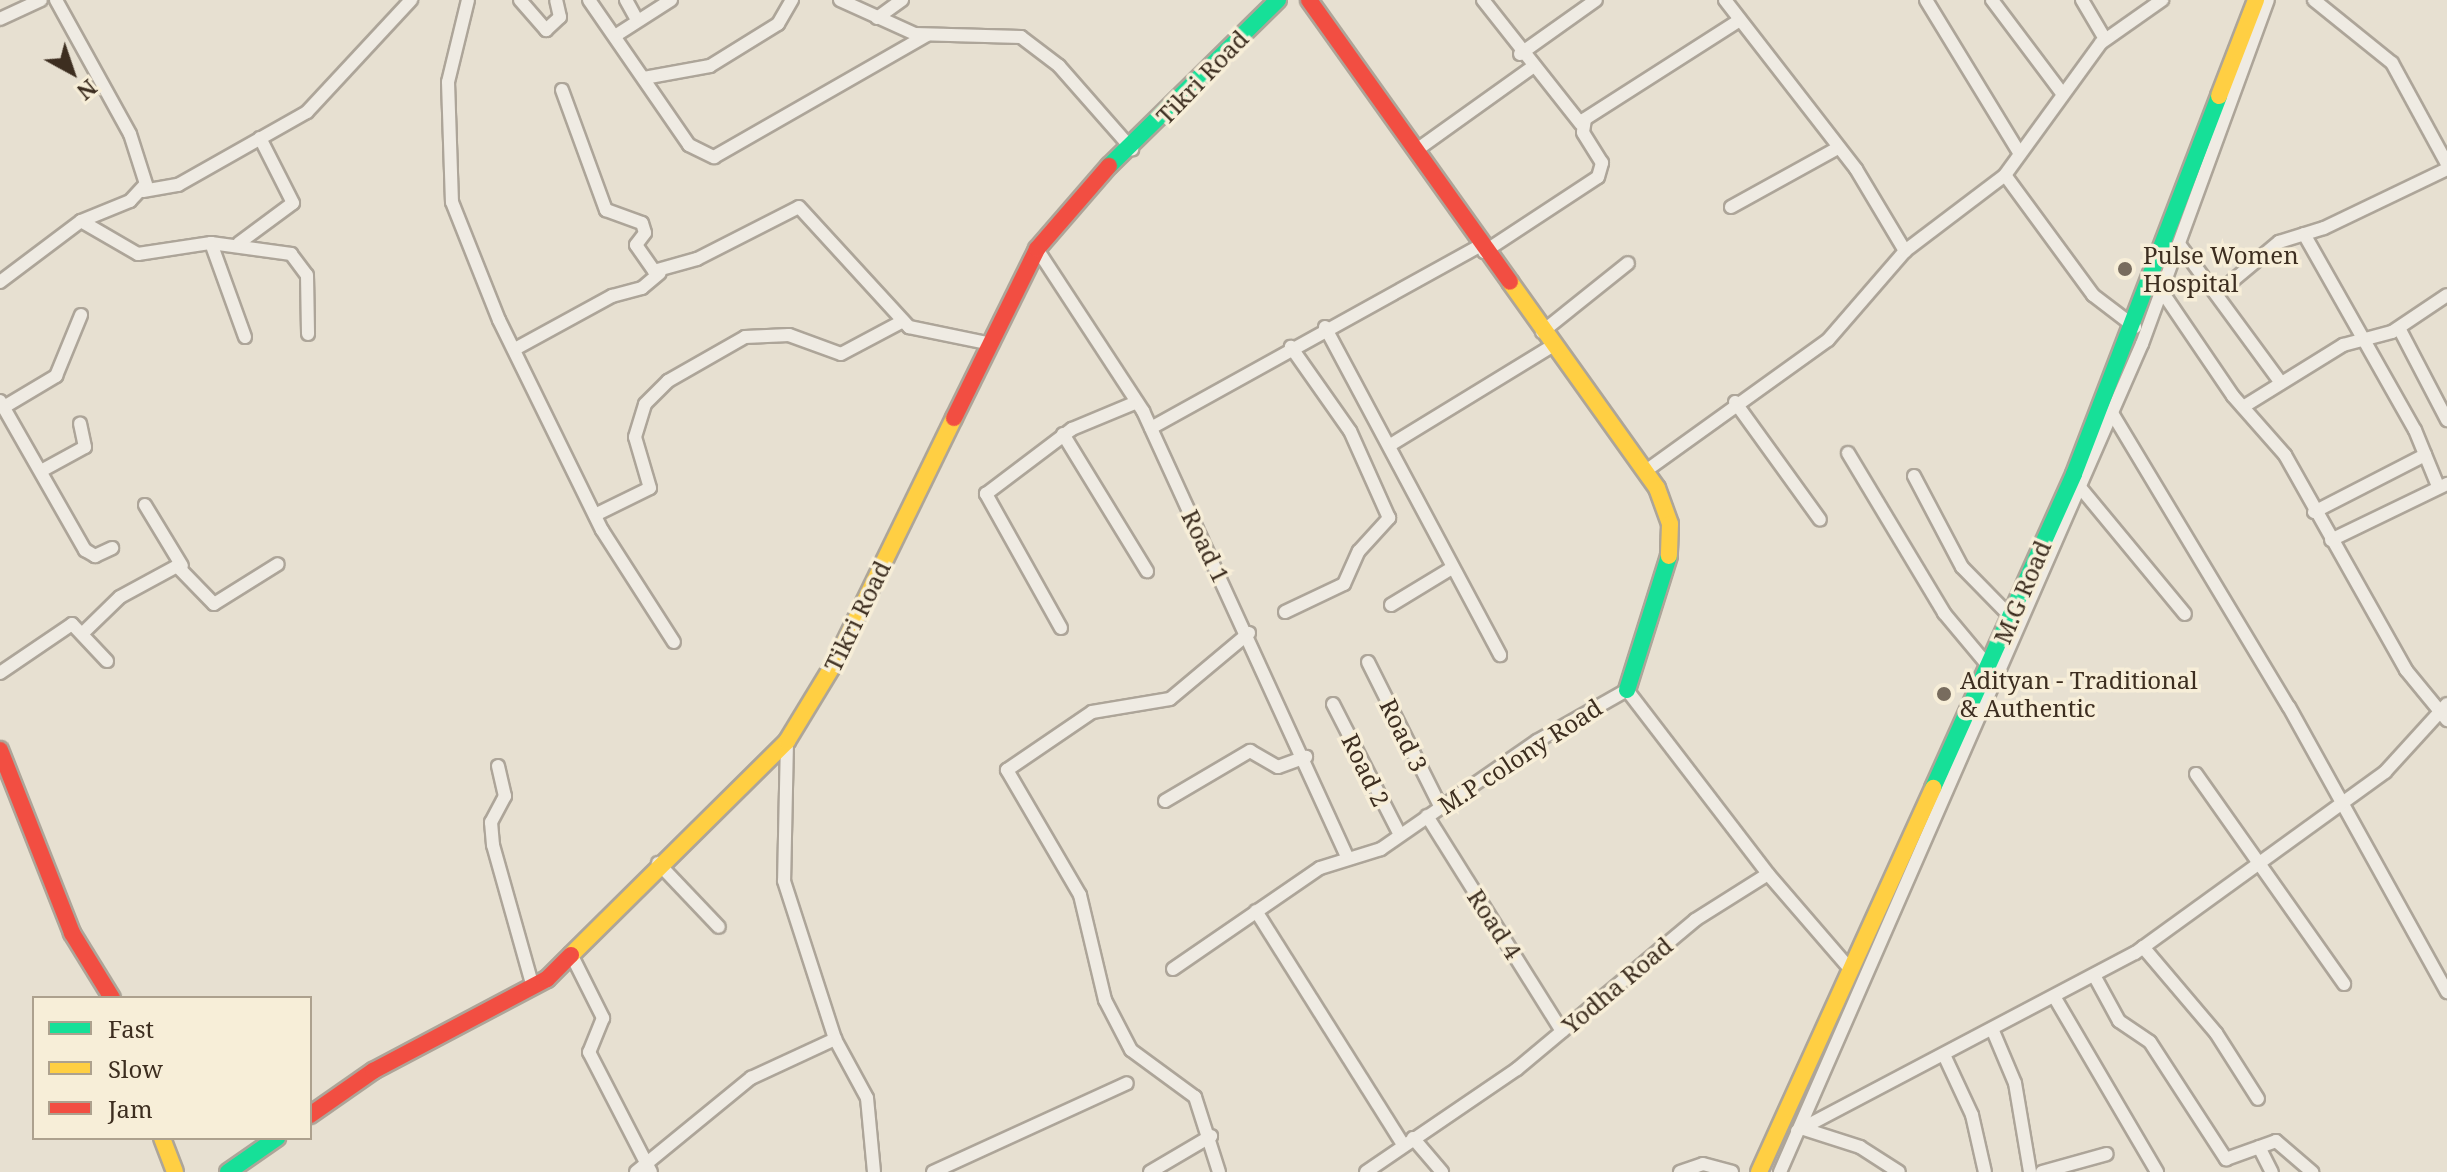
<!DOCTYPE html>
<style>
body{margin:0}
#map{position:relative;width:2447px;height:1172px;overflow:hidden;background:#e7e0d1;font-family:"Noto Serif",serif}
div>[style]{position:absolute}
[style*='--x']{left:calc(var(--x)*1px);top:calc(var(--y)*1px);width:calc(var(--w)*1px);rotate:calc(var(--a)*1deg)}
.roads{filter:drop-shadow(2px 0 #ada599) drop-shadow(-2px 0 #ada599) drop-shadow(0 2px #ada599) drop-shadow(0 -2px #ada599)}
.street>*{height:12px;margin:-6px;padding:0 6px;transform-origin:6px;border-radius:6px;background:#efebe3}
.fast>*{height:16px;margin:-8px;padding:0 8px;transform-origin:8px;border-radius:8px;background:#16e098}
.slow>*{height:16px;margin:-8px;padding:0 8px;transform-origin:8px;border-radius:8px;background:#ffcf43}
.jam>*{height:16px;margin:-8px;padding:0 8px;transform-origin:8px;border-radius:8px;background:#f24e42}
.dots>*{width:22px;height:22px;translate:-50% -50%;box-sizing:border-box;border:4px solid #f7eed8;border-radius:50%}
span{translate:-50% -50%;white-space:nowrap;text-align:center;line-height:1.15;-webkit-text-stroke:7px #f7eed8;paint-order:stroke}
.street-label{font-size:24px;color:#3d2e20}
.poi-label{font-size:24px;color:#3d2e20}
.left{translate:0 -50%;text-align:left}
.legend{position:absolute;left:32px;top:996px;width:280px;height:144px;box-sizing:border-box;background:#f7eed8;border:2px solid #ada18e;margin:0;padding:10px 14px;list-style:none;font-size:24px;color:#3d2e20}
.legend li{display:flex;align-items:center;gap:16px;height:40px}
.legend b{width:40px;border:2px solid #ada18e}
.north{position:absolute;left:32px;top:32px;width:80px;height:80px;-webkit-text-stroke:6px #f7eed8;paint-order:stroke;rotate:140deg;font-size:22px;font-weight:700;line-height:32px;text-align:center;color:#3d2e20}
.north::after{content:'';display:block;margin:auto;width:28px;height:36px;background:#3d2e20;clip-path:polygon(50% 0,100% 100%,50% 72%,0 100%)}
</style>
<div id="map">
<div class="roads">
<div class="street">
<i style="--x:468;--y:0;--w:84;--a:103.7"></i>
<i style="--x:448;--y:82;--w:120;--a:88.1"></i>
<i style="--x:452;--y:202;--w:127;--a:68.3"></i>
<i style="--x:499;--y:320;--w:234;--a:63.9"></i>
<i style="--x:602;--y:530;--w:133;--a:57.3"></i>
<i style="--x:520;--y:0;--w:40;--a:49"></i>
<i style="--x:546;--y:30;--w:19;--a:-43"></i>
<i style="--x:560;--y:17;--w:17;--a:-103"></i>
<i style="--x:589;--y:0;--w:176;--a:55.4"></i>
<i style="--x:689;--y:145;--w:28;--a:26"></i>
<i style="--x:714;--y:157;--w:245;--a:-29.8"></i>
<i style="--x:626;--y:0;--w:23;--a:61"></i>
<i style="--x:840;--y:0;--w:82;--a:24.4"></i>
<i style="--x:915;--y:34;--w:106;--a:1.6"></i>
<i style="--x:1021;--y:37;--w:48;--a:37.3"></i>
<i style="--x:1059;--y:66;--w:111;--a:48.7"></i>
<i style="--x:1483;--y:0;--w:158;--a:51.7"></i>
<i style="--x:1725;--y:0;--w:214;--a:52.2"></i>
<i style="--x:1856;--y:169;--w:96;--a:59.1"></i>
<i style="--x:1926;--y:0;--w:180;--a:58.6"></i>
<i style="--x:1992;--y:0;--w:115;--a:53.1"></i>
<i style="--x:2082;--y:0;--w:45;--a:59.5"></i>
<i style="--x:2314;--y:0;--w:100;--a:38.9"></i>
<i style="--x:2392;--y:63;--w:115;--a:61.4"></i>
<i style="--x:877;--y:18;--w:31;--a:-36"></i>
<i style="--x:0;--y:19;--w:45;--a:-24.9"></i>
<i style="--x:618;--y:34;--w:63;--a:-32.7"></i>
<i style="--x:1520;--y:54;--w:93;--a:-35.4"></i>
<i style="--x:644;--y:78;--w:67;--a:-10.3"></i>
<i style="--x:710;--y:66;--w:80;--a:-31.7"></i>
<i style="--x:778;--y:24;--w:28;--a:-60"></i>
<i style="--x:562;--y:90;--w:128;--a:69.9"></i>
<i style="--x:606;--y:210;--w:38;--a:20"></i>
<i style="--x:642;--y:223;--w:10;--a:73"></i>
<i style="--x:645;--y:233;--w:15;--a:127"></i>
<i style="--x:636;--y:245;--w:32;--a:55"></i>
<i style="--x:654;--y:271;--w:45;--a:-15.6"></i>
<i style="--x:697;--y:259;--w:114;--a:-27"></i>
<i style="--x:799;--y:207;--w:163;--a:47.5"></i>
<i style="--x:909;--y:327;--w:85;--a:11.6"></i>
<i style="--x:1418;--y:149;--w:139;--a:-35.6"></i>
<i style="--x:2005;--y:175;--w:149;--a:53.7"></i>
<i style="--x:2093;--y:295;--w:53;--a:37.3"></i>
<i style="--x:143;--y:191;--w:36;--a:-10"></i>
<i style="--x:178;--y:185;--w:148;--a:-29.5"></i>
<i style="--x:307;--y:112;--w:153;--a:-47.1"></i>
<i style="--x:1731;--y:207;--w:122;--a:-28.9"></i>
<i style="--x:81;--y:221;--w:66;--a:30.1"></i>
<i style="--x:138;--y:254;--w:74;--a:-8.6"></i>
<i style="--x:211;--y:243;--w:81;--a:7.8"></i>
<i style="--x:291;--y:254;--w:26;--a:53"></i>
<i style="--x:307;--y:275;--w:59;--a:89"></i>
<i style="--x:2304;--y:234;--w:225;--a:60.5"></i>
<i style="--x:2415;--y:430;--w:61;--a:67.7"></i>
<i style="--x:211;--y:243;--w:100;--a:70.1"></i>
<i style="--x:239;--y:243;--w:67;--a:-36.5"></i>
<i style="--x:293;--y:203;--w:73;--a:-116.9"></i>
<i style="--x:2179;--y:244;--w:172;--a:53.7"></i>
<i style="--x:1037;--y:249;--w:194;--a:56.8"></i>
<i style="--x:1143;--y:411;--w:490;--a:65.4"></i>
<i style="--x:1484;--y:252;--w:136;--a:-33.3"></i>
<i style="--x:1598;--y:177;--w:15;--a:-74"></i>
<i style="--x:1602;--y:163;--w:36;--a:-122"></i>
<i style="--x:1583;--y:132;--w:13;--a:-81"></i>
<i style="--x:1585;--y:119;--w:184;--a:-32.6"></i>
<i style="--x:0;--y:282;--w:101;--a:-37"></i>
<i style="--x:81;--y:221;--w:53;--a:-22.2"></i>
<i style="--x:130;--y:201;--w:23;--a:-47"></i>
<i style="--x:146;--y:184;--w:52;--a:-107.7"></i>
<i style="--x:130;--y:134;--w:153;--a:-118.9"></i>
<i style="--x:2161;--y:290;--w:128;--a:55.8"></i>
<i style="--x:2233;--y:396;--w:79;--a:48.6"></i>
<i style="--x:2285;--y:455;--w:247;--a:60.6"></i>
<i style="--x:2406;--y:670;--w:65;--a:50.6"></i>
<i style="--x:2218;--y:293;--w:80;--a:-39.9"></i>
<i style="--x:2279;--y:242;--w:47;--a:-17.3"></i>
<i style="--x:2324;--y:228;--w:136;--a:-25.6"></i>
<i style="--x:1325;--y:327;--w:372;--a:61.9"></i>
<i style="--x:2399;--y:328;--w:104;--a:62.4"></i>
<i style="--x:1542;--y:332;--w:110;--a:-38.7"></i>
<i style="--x:515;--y:349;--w:111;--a:-28.7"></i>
<i style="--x:612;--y:296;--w:31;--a:-15"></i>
<i style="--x:642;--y:288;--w:23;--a:-40"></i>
<i style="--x:0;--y:401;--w:172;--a:60.3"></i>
<i style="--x:85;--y:550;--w:12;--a:31"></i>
<i style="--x:95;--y:556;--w:19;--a:-25"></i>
<i style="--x:1735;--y:402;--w:145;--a:54.2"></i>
<i style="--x:4;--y:407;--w:61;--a:-30.8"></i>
<i style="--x:56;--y:376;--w:66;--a:-67.7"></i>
<i style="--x:2243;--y:407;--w:118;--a:-31.8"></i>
<i style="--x:2343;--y:345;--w:51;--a:-14.9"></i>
<i style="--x:2392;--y:332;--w:66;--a:-33.9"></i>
<i style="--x:2112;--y:413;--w:343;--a:59"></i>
<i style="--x:2289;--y:707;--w:326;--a:61"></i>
<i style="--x:1151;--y:428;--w:375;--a:-29"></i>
<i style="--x:1063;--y:434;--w:161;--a:58.5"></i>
<i style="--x:1392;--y:444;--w:188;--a:-31.5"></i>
<i style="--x:1848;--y:453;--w:187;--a:59"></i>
<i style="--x:1944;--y:613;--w:72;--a:50.1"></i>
<i style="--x:1647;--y:470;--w:223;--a:-35.7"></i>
<i style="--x:1828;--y:340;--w:118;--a:-49.1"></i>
<i style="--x:1905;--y:251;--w:126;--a:-37.2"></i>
<i style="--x:2005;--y:175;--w:163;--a:-54"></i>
<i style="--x:2101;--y:43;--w:75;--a:-35.2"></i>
<i style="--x:41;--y:471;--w:50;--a:-28.6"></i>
<i style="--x:85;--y:447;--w:24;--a:-102"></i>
<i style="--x:1914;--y:476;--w:103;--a:62.2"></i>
<i style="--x:1962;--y:567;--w:70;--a:45.6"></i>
<i style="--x:2079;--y:486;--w:166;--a:50.4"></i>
<i style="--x:145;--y:505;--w:71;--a:58.8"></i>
<i style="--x:2314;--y:512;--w:125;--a:-27.2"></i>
<i style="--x:595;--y:515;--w:61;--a:-26.1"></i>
<i style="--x:650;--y:488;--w:53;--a:-106.4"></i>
<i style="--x:635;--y:437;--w:34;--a:-73"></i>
<i style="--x:645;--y:404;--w:33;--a:-45"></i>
<i style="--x:668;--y:381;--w:89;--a:-29.7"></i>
<i style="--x:745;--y:337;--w:44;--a:-2.6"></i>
<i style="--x:789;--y:335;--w:55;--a:20.1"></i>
<i style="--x:841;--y:354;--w:70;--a:-28"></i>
<i style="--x:2331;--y:540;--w:129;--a:-25.8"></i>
<i style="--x:1391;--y:605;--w:71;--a:-31.2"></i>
<i style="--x:1285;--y:612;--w:65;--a:-25.4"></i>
<i style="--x:1344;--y:584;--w:36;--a:-66"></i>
<i style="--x:1359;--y:551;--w:45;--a:-47.7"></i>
<i style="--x:1389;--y:518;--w:95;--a:-114.1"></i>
<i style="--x:1350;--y:431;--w:103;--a:-125.1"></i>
<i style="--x:1061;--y:628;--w:154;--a:-119.2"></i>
<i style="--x:986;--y:494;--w:108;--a:-37.1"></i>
<i style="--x:1072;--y:429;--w:70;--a:-22.6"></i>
<i style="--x:84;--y:632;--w:50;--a:-44.2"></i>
<i style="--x:120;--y:597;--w:65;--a:-28.5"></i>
<i style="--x:177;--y:566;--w:53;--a:45.8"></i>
<i style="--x:214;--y:604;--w:75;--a:-32"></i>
<i style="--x:1368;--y:662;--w:163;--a:63.4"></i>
<i style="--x:0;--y:673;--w:87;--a:-34.2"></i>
<i style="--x:72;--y:624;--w:51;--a:46.6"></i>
<i style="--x:1333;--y:704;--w:147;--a:62.9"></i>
<i style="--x:787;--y:741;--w:140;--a:91.2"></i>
<i style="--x:784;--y:881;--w:166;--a:72.1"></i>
<i style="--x:835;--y:1039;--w:67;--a:61.5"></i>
<i style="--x:867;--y:1098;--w:74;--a:84.6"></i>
<i style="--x:498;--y:766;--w:31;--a:77"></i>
<i style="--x:505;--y:796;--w:30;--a:118"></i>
<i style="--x:491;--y:822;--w:23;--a:85"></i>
<i style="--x:493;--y:845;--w:148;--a:74.3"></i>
<i style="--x:2196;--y:774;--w:257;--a:54.8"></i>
<i style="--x:1165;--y:801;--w:99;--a:-30.5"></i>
<i style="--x:1250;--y:751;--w:32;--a:30"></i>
<i style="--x:1278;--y:767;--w:30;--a:-20"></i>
<i style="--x:1427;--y:816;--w:254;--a:57.9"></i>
<i style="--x:658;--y:863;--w:88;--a:46.4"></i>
<i style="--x:1256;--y:911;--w:274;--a:57.8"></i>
<i style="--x:2143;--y:947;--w:113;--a:49.7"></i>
<i style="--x:2216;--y:1033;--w:78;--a:57.5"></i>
<i style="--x:571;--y:954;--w:72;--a:63.4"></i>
<i style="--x:603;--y:1018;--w:37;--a:112"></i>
<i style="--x:589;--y:1052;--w:135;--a:62.7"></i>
<i style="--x:1173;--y:969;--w:178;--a:-34.5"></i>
<i style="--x:1320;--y:868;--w:64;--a:-17.3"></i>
<i style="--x:1381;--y:849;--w:190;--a:-34.7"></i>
<i style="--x:1537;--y:741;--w:103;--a:-29.5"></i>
<i style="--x:1627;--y:690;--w:232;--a:52.5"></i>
<i style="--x:2095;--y:977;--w:50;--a:61.4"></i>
<i style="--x:2119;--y:1021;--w:37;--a:34"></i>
<i style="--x:2150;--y:1042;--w:140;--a:57"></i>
<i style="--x:2226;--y:1159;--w:53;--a:-19.8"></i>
<i style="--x:2276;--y:1141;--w:48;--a:40.7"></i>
<i style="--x:2055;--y:998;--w:202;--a:59.6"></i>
<i style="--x:1993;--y:1031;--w:56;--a:67.1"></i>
<i style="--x:2015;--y:1083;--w:90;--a:80.4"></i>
<i style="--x:1945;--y:1057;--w:64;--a:65"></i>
<i style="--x:1972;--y:1115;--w:58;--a:77.2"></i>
<i style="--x:1804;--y:1129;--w:59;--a:17.8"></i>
<i style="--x:1860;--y:1147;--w:46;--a:32.7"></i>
<i style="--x:1797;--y:1131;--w:382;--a:-27.8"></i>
<i style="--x:2135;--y:953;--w:309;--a:-35.9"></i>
<i style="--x:2385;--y:772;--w:92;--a:-47.6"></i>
<i style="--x:1413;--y:1138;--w:45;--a:49.5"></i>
<i style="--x:2259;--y:1147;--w:28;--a:63"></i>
<i style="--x:636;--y:1172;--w:149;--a:-39.3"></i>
<i style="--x:751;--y:1078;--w:93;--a:-24.9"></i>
<i style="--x:933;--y:1172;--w:213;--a:-24.6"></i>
<i style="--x:1150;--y:1172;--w:71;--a:-30.5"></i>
<i style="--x:1219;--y:1172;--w:79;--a:-107.7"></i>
<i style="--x:1195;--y:1097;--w:79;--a:-143.7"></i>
<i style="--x:1131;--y:1050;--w:56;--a:-117.5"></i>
<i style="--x:1105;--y:1000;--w:108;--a:-103.4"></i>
<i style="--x:1080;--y:895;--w:145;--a:-120.3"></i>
<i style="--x:1007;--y:770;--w:103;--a:-34.3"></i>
<i style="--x:1092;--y:712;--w:79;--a:-9.5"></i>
<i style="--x:1170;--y:699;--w:103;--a:-39.9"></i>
<i style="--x:1366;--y:1172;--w:183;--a:-34.3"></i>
<i style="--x:1517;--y:1069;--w:232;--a:-39.9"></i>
<i style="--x:1695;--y:920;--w:86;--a:-32.2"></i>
<i style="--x:1768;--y:874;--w:125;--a:49.2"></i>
<i style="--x:1680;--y:1172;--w:24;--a:-19"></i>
<i style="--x:1703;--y:1164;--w:30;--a:15"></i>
<i style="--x:1780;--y:1172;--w:904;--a:-66.39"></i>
<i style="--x:2142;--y:344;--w:366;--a:-69.9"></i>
<i style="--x:2042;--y:1172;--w:67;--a:-15.5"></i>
</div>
<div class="fast">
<i style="--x:1109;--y:166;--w:237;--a:-44.5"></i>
<i style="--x:1627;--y:690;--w:140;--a:-72.6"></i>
<i style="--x:1933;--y:788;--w:344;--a:-65.8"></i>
<i style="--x:2074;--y:474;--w:405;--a:-69"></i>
<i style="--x:228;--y:1172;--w:60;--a:-34.8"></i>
</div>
<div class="slow">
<i style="--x:2219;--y:96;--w:103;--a:-68.9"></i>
<i style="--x:1510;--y:282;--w:253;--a:54.5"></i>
<i style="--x:1657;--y:488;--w:38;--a:70"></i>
<i style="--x:1670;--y:524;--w:32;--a:92"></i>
<i style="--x:571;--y:955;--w:304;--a:-44.7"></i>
<i style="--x:787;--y:741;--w:92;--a:-58.7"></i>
<i style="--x:835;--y:662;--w:271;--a:-64"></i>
<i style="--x:162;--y:1138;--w:36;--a:69"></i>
<i style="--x:1759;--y:1172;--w:422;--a:-65.6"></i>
</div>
<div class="jam">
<i style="--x:1309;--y:0;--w:346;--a:54.5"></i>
<i style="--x:954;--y:418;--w:188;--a:-63.8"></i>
<i style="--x:1037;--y:249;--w:110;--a:-49.1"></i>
<i style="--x:0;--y:750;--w:197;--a:68.5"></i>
<i style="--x:72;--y:933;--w:76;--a:58.4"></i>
<i style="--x:310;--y:1115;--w:77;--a:-34.9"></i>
<i style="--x:373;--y:1071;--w:197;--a:-27.9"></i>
<i style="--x:547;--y:979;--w:34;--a:-45"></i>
</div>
</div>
<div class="dots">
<i style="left:2125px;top:269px;background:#786c5e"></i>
<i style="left:1944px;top:694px;background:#786c5e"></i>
</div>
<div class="street-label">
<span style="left:1202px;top:77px;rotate:-46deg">Tikri Road</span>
<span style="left:1206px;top:546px;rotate:64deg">Road 1</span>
<span style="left:2022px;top:592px;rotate:-67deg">M.G Road</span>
<span style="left:857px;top:616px;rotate:-64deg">Tikri Road</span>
<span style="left:1404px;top:735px;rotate:64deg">Road 3</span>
<span style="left:1520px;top:756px;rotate:-33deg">M.P colony Road</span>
<span style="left:1366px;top:770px;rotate:64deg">Road 2</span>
<span style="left:1495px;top:924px;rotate:57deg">Road 4</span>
<span style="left:1617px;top:985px;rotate:-40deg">Yodha Road</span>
</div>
<div class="poi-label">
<span class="left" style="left:2143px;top:269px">Pulse Women<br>Hospital</span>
<span class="left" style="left:1960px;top:694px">Adityan - Traditional<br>&amp; Authentic</span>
</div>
<ul class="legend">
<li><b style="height:10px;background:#16e098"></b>Fast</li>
<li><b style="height:10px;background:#ffcf43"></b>Slow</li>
<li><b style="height:10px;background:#f24e42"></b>Jam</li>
</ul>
<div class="north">N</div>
</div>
